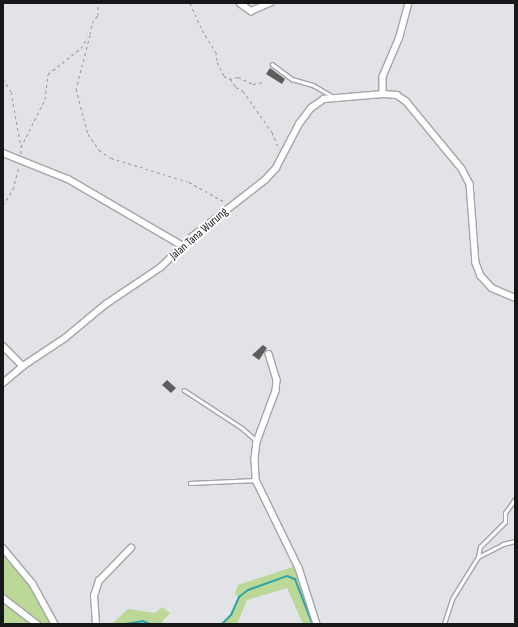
<!DOCTYPE html>
<style>
body{margin:0}
#map{position:relative;width:518px;height:627px;overflow:hidden;background:#e1e3e6;font-family:"Sofia Sans Condensed",sans-serif}
div>[style]{position:absolute}
[style*='--x']{left:calc(var(--x)*1px);top:calc(var(--y)*1px);width:calc(var(--w)*1px);rotate:calc(var(--a)*1deg)}
.green>*{inset:0;background:#bcd897}
.stream>*{height:2px;margin:-1px;padding:0 1px;transform-origin:1px;border-radius:1px;background:#2ca4a9}
.building>*{inset:0;background:#5d5c5f}
.path>*{height:1px;margin-top:-0.5px;transform-origin:0;background:repeating-linear-gradient(90deg,#999a9d 0 3px,transparent 0 6px)}
.roads{filter:drop-shadow(1px 0 #a3a5a8) drop-shadow(-1px 0 #a3a5a8) drop-shadow(0 1px #a3a5a8) drop-shadow(0 -1px #a3a5a8)}
.lane>*{height:2.5px;margin:-1.25px;padding:0 1.25px;transform-origin:1.25px;border-radius:1.25px;background:#fff}
.street>*{height:5.5px;margin:-2.75px;padding:0 2.75px;transform-origin:2.75px;border-radius:2.75px;background:#fff}
span{translate:-50% -50%;white-space:nowrap;text-align:center;line-height:1.15;-webkit-text-stroke:4px #fff;paint-order:stroke}
.street-label{font-size:12px;color:#161718}
.frame{position:absolute;inset:0;border:4px solid #161718;pointer-events:none}
</style>
<div id="map">
<div class="green">
<i style="clip-path:polygon(3px 548px,32px 579px,55px 624px,3px 623px)"></i>
<i style="clip-path:polygon(296px 566px,316px 624px,303px 624px,287px 588px,247px 600px,237px 624px,222px 624px,231px 615px,239px 597px,235px 594px,238px 585px)"></i>
<i style="clip-path:polygon(162px 607px,170px 613px,162px 622px,164px 624px,112px 624px,128px 609px,155px 613px)"></i>
</div>
<div class="stream">
<i style="--x:125;--y:624;--w:18;--a:-9"></i>
<i style="--x:143;--y:621;--w:8;--a:23"></i>
<i style="--x:222;--y:624;--w:13;--a:-45"></i>
<i style="--x:231;--y:615;--w:20;--a:-66"></i>
<i style="--x:239;--y:597;--w:11;--a:-38"></i>
<i style="--x:248;--y:590;--w:41;--a:-19.7"></i>
<i style="--x:287;--y:576;--w:9;--a:21"></i>
<i style="--x:295;--y:579;--w:47;--a:68.9"></i>
</div>
<div class="building">
<i style="clip-path:polygon(270px 68px,285px 79px,282px 84px,266px 74px)"></i>
<i style="clip-path:polygon(263px 345px,267px 348px,259px 360px,252px 355px)"></i>
<i style="clip-path:polygon(167px 380px,176px 388px,171px 393px,162px 385px)"></i>
</div>
<div class="path">
<i style="--x:190;--y:3;--w:30;--a:66"></i>
<i style="--x:202;--y:30;--w:26;--a:58"></i>
<i style="--x:216;--y:52;--w:10;--a:84"></i>
<i style="--x:217;--y:62;--w:16;--a:63"></i>
<i style="--x:224;--y:76;--w:6;--a:31"></i>
<i style="--x:229;--y:79;--w:9;--a:-13"></i>
<i style="--x:238;--y:77;--w:17;--a:25"></i>
<i style="--x:253;--y:84;--w:11;--a:-10"></i>
<i style="--x:90;--y:34;--w:11;--a:-80"></i>
<i style="--x:92;--y:23;--w:10;--a:-53"></i>
<i style="--x:98;--y:15;--w:12;--a:-90"></i>
<i style="--x:90;--y:35;--w:56;--a:104.5"></i>
<i style="--x:76;--y:89;--w:47;--a:75.1"></i>
<i style="--x:88;--y:134;--w:19;--a:55"></i>
<i style="--x:99;--y:150;--w:14;--a:34"></i>
<i style="--x:111;--y:158;--w:82;--a:17.1"></i>
<i style="--x:189;--y:182;--w:41;--a:29.1"></i>
<i style="--x:3;--y:79;--w:15;--a:58"></i>
<i style="--x:11;--y:92;--w:56;--a:79.7"></i>
<i style="--x:230;--y:79;--w:10;--a:53"></i>
<i style="--x:236;--y:87;--w:8;--a:30"></i>
<i style="--x:243;--y:91;--w:50;--a:54.7"></i>
<i style="--x:272;--y:132;--w:18;--a:68"></i>
<i style="--x:21;--y:154;--w:7;--a:-90"></i>
<i style="--x:21;--y:147;--w:54;--a:-63.4"></i>
<i style="--x:45;--y:99;--w:25;--a:-83"></i>
<i style="--x:48;--y:74;--w:42;--a:-38.2"></i>
<i style="--x:81;--y:48;--w:13;--a:-58"></i>
<i style="--x:3;--y:205;--w:19;--a:-58"></i>
<i style="--x:13;--y:189;--w:24;--a:-75"></i>
</div>
<div class="roads">
<div class="lane">
<i style="--x:272;--y:64;--w:25;--a:37"></i>
<i style="--x:292;--y:79;--w:22;--a:16"></i>
<i style="--x:313;--y:85;--w:24;--a:30"></i>
<i style="--x:184;--y:390;--w:69;--a:33.2"></i>
<i style="--x:242;--y:428;--w:20;--a:41"></i>
<i style="--x:190;--y:483;--w:66;--a:-2.6"></i>
<i style="--x:478;--y:557;--w:10;--a:-79"></i>
<i style="--x:480;--y:547;--w:35;--a:-45"></i>
<i style="--x:505;--y:522;--w:9;--a:-90"></i>
<i style="--x:505;--y:513;--w:17;--a:-54"></i>
<i style="--x:444;--y:624;--w:26;--a:-72"></i>
<i style="--x:452;--y:599;--w:49;--a:-58.2"></i>
<i style="--x:478;--y:557;--w:28;--a:-27"></i>
<i style="--x:503;--y:544;--w:12;--a:-14"></i>
</div>
<div class="street">
<i style="--x:240;--y:3;--w:14;--a:36"></i>
<i style="--x:251;--y:11;--w:21;--a:-23"></i>
<i style="--x:409;--y:3;--w:35;--a:105"></i>
<i style="--x:400;--y:37;--w:43;--a:113"></i>
<i style="--x:383;--y:77;--w:17;--a:90"></i>
<i style="--x:383;--y:94;--w:14;--a:4"></i>
<i style="--x:397;--y:95;--w:11;--a:34"></i>
<i style="--x:406;--y:101;--w:88;--a:50.5"></i>
<i style="--x:462;--y:169;--w:17;--a:62"></i>
<i style="--x:470;--y:184;--w:79;--a:85.7"></i>
<i style="--x:476;--y:263;--w:14;--a:69"></i>
<i style="--x:481;--y:276;--w:16;--a:47"></i>
<i style="--x:492;--y:288;--w:25;--a:23"></i>
<i style="--x:3;--y:153;--w:70;--a:21.8"></i>
<i style="--x:68;--y:179;--w:133;--a:30.2"></i>
<i style="--x:3;--y:346;--w:28;--a:45"></i>
<i style="--x:269;--y:354;--w:27;--a:73"></i>
<i style="--x:277;--y:380;--w:11;--a:95"></i>
<i style="--x:276;--y:391;--w:54;--a:110.4"></i>
<i style="--x:257;--y:442;--w:17;--a:97"></i>
<i style="--x:255;--y:459;--w:21;--a:87"></i>
<i style="--x:256;--y:480;--w:98;--a:64"></i>
<i style="--x:299;--y:568;--w:59;--a:72.2"></i>
<i style="--x:3;--y:383;--w:26;--a:-40"></i>
<i style="--x:23;--y:366;--w:50;--a:-33.7"></i>
<i style="--x:65;--y:338;--w:53;--a:-39.7"></i>
<i style="--x:106;--y:304;--w:66;--a:-33.9"></i>
<i style="--x:161;--y:267;--w:43;--a:-44.1"></i>
<i style="--x:192;--y:237;--w:93;--a:-38"></i>
<i style="--x:265;--y:180;--w:16;--a:-47"></i>
<i style="--x:276;--y:168;--w:50;--a:-62.4"></i>
<i style="--x:299;--y:124;--w:20;--a:-53"></i>
<i style="--x:311;--y:108;--w:16;--a:-35"></i>
<i style="--x:324;--y:99;--w:59;--a:-4.8"></i>
<i style="--x:3;--y:548;--w:47;--a:50.2"></i>
<i style="--x:33;--y:584;--w:46;--a:61.2"></i>
<i style="--x:3;--y:598;--w:43;--a:37.4"></i>
<i style="--x:96;--y:624;--w:28;--a:-94"></i>
<i style="--x:94;--y:596;--w:16;--a:-72"></i>
<i style="--x:99;--y:581;--w:46;--a:-45.9"></i>
</div>
</div>
<div class="street-label">
<span style="left:199px;top:234px;rotate:-41deg">Jalan Tana Wurung</span>
</div>
<div class="frame"></div>
</div>
